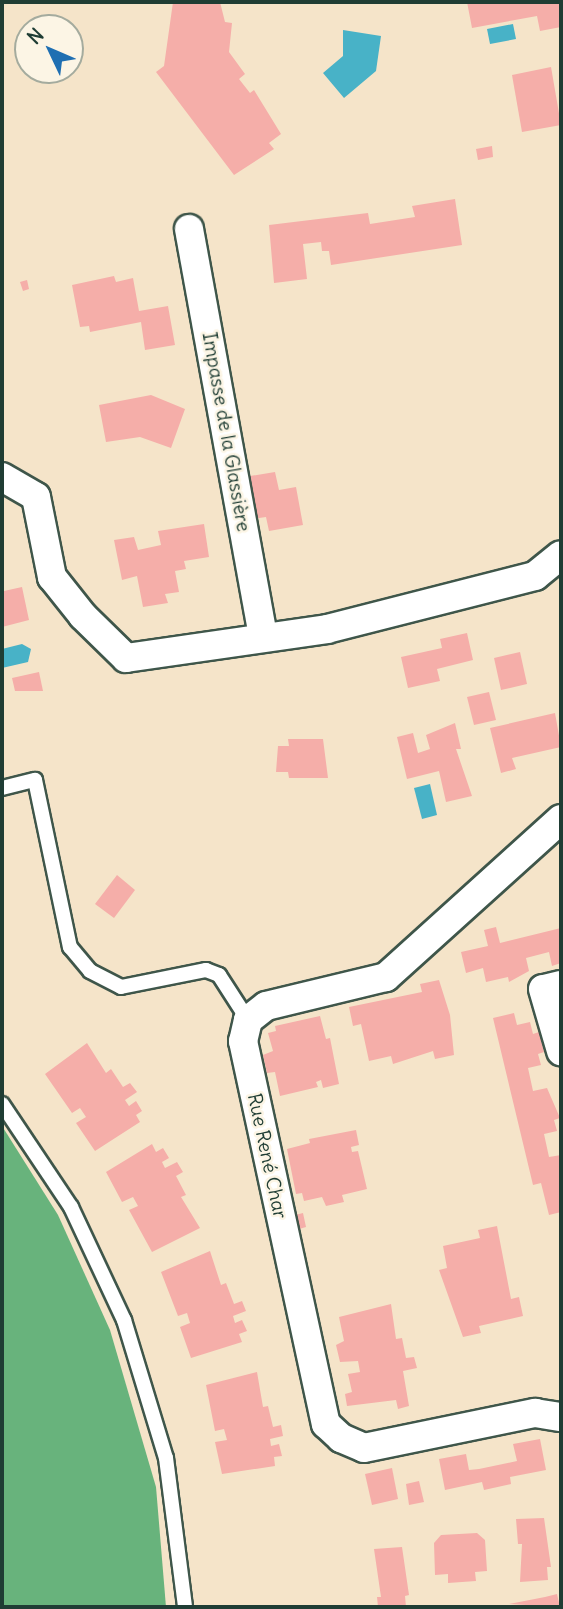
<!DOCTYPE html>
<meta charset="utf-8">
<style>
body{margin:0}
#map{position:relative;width:563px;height:1609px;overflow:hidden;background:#f5e4c9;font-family:Delius,sans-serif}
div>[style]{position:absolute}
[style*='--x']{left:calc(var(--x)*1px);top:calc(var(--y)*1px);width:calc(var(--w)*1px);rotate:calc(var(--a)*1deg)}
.forest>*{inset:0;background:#68b37c}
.water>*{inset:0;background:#48b2c7}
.building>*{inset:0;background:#f5aea9}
.roads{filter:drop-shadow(2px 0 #3f564a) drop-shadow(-2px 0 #3f564a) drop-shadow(0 2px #3f564a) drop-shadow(0 -2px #3f564a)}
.lane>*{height:14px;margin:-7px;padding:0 7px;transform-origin:7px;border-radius:7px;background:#fff}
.street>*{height:28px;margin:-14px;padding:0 14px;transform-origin:14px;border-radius:14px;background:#fff}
span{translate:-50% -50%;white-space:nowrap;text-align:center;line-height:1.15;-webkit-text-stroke:5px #fcf5e5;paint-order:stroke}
.street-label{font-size:19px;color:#1f3d34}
.frame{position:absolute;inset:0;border:4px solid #1f3d34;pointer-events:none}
.north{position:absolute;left:14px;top:14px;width:70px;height:70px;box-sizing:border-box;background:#fcf5e5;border:2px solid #a4ab9e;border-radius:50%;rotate:314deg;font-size:19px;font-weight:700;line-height:28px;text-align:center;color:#1f3d34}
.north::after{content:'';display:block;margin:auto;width:24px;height:32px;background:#1f6fb2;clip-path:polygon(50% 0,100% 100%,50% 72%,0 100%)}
</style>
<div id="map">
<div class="forest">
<i style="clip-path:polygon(2px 1126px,58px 1215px,110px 1330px,156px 1487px,166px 1607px,2px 1607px)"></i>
</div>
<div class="water">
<i style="clip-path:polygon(513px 24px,516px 39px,490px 44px,487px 29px)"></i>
<i style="clip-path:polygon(343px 30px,381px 36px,376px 71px,344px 98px,323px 73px,343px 56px)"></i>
<i style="clip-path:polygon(22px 644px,31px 649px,28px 662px,2px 668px,2px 649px)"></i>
<i style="clip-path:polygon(430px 784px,437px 815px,422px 819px,414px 788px)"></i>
</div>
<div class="building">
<i style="clip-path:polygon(173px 2px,220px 2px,225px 22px,232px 23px,229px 52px,245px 74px,239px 79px,250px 93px,254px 90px,281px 134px,269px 143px,274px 149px,234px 175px,156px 72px,164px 66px)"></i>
<i style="clip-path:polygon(467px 2px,561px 2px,561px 27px,540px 31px,537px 16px,472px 28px)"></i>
<i style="clip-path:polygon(551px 67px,561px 125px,522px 132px,512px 75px)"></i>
<i style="clip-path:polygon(492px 146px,493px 157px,478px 160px,476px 149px)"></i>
<i style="clip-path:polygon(455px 199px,462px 245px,331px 265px,329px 251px,322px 251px,321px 242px,303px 244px,307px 279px,274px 283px,269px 225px,368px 213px,370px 224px,415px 217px,412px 206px)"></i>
<i style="clip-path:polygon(114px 276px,116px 282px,133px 278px,139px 311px,168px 306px,175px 345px,145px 350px,141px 322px,90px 332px,89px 326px,80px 327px,72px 285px)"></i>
<i style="clip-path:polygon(27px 280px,29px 289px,23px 291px,20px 282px)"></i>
<i style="clip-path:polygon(151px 395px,185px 409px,171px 448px,140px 437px,106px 442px,99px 405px)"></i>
<i style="clip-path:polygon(275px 472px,279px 490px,296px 487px,303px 525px,269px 531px,266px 517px,252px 519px,244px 477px)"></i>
<i style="clip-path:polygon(204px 524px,209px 557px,184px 561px,186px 569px,175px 571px,179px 592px,165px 594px,168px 603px,143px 607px,137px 576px,122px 580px,114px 540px,134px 537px,138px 550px,161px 545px,158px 531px)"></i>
<i style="clip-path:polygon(2px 584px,4px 591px,22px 587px,29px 620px,2px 627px)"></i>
<i style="clip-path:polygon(467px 633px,473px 660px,437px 669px,440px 681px,408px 688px,401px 657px,442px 648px,440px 639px)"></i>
<i style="clip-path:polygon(520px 652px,527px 684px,501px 690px,494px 658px)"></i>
<i style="clip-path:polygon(39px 672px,43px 691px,15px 691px,12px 678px)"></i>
<i style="clip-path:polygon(489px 692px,496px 720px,474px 725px,467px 697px)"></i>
<i style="clip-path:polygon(555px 713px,561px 747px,512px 758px,516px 769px,501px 773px,490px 728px)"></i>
<i style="clip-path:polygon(455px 723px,461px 749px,456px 749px,472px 796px,446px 802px,439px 771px,407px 779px,397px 737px,413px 733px,418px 753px,430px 749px,426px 735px)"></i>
<i style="clip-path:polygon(288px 739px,323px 739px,328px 778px,289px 778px,288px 772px,276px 772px,278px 746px,289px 746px)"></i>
<i style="clip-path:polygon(117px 875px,135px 890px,114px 918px,95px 904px)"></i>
<i style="clip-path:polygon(496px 927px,500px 943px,561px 928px,561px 963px,552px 966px,549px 952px,526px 958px,529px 971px,509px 982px,508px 977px,486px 982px,483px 968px,466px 973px,461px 952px,488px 946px,484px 930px)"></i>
<i style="clip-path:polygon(439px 980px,450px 1015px,454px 1055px,435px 1059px,433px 1051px,393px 1064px,391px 1056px,369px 1061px,361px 1024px,353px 1026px,349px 1007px,422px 992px,420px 984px)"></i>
<i style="clip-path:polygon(514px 1013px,517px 1025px,530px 1022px,533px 1034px,539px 1032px,544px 1052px,538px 1054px,541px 1065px,528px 1068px,533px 1091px,547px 1088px,560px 1118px,554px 1120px,557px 1131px,544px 1134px,549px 1157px,561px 1155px,561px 1212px,549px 1215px,541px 1183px,533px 1185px,493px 1018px)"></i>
<i style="clip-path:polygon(320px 1016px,326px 1039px,330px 1038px,339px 1084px,323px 1088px,321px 1080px,316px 1082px,318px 1087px,280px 1096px,275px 1072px,267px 1073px,263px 1055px,273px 1051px,268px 1033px,276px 1031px,275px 1026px)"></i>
<i style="clip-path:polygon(87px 1043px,106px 1073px,111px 1069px,123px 1087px,130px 1083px,137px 1092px,125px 1100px,129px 1106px,136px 1101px,142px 1111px,136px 1115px,140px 1122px,95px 1151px,76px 1123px,86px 1117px,80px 1108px,72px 1113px,45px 1074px)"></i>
<i style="clip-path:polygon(356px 1130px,359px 1145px,351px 1147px,352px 1152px,358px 1151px,367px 1189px,342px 1195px,344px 1202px,326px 1206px,322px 1197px,304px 1201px,302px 1193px,296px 1194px,287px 1149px,310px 1143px,309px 1139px)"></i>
<i style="clip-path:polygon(152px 1144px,156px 1152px,163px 1148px,169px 1158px,162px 1162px,165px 1168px,177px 1162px,183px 1172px,176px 1176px,186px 1195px,181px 1197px,200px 1228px,152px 1252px,129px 1210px,138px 1206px,133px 1197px,122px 1202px,106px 1172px)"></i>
<i style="clip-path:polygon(303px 1213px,306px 1227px,299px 1229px,295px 1215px)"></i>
<i style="clip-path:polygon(497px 1226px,511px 1299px,519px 1297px,523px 1316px,479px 1326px,481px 1333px,463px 1337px,439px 1270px,447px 1268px,443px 1246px,480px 1238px,478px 1230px)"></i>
<i style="clip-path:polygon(210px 1251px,221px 1285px,226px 1283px,234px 1304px,242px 1301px,246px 1311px,233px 1316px,235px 1323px,242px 1320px,247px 1331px,239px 1334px,242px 1342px,191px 1358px,180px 1327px,190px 1323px,187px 1313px,178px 1316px,161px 1272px)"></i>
<i style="clip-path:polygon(391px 1304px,396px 1339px,402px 1338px,406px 1358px,414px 1357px,417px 1368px,403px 1371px,409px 1406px,398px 1409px,396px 1400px,347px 1406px,345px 1394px,352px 1392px,348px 1374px,360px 1372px,358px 1361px,340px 1362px,336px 1345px,344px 1341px,339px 1317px)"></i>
<i style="clip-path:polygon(257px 1372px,263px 1407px,268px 1406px,273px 1427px,281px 1425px,283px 1436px,270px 1439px,271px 1446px,279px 1444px,282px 1456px,274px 1457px,275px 1466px,222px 1474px,215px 1442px,227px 1440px,224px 1429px,215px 1431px,206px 1385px)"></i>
<i style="clip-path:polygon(540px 1439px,546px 1470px,510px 1477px,511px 1484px,484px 1490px,482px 1482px,445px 1490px,439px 1459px,466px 1454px,469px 1470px,479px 1469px,517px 1461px,513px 1444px)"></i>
<i style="clip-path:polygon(392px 1468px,398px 1499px,372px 1505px,365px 1474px)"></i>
<i style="clip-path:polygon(419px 1481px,424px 1502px,409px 1505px,406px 1484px)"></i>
<i style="clip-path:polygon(544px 1518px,551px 1567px,547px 1567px,548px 1580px,520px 1582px,522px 1544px,518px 1544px,516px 1519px)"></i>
<i style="clip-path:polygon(477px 1533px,485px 1540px,487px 1571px,475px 1572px,476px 1581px,448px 1583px,448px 1574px,435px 1575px,434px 1543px,441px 1535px)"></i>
<i style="clip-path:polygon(402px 1547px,409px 1595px,405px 1596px,406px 1607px,378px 1607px,377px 1597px,381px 1597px,374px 1549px)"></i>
<i style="clip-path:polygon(557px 1594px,560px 1607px,509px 1604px,545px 1597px)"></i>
</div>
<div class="roads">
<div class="lane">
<i style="--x:2;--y:788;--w:34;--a:-14"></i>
<i style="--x:35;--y:780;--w:171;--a:78.2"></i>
<i style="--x:70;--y:947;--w:31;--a:50"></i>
<i style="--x:90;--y:971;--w:35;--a:27"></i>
<i style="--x:121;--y:987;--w:87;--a:-11.3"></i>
<i style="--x:206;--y:970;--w:14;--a:21"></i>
<i style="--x:219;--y:975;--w:54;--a:57.2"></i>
<i style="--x:2;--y:1104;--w:124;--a:56.2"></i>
<i style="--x:71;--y:1207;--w:125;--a:64.9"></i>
<i style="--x:124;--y:1320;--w:144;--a:73.1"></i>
<i style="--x:166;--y:1458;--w:150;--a:82.7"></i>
</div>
<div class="street">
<i style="--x:189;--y:229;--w:414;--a:79.7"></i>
<i style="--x:2;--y:477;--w:39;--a:30"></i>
<i style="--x:36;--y:497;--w:82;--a:78.7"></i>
<i style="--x:52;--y:577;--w:50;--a:51.5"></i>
<i style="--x:83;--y:616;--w:60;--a:44.3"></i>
<i style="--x:126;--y:658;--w:203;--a:-8.2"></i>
<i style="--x:327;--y:629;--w:215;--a:-14.3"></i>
<i style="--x:535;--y:576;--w:33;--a:-39"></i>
<i style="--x:561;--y:819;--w:236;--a:137.9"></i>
<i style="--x:386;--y:977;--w:123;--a:166.4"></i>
<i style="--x:266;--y:1006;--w:23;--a:142"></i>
<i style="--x:248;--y:1020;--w:22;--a:103"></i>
<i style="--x:243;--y:1041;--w:392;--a:77.8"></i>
<i style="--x:326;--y:1424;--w:21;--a:43"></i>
<i style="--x:341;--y:1438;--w:25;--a:23"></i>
<i style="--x:364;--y:1448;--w:175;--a:-11.6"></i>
<i style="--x:535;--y:1413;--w:26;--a:9"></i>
<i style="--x:561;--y:985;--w:18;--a:167"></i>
<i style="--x:543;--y:989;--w:65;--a:73.8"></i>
</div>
</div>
<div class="street-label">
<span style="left:226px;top:432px;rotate:80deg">Impasse de la Glassière</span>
<span style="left:267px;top:1156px;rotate:78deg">Rue René Char</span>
</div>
<div class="frame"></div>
<div class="north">N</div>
</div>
